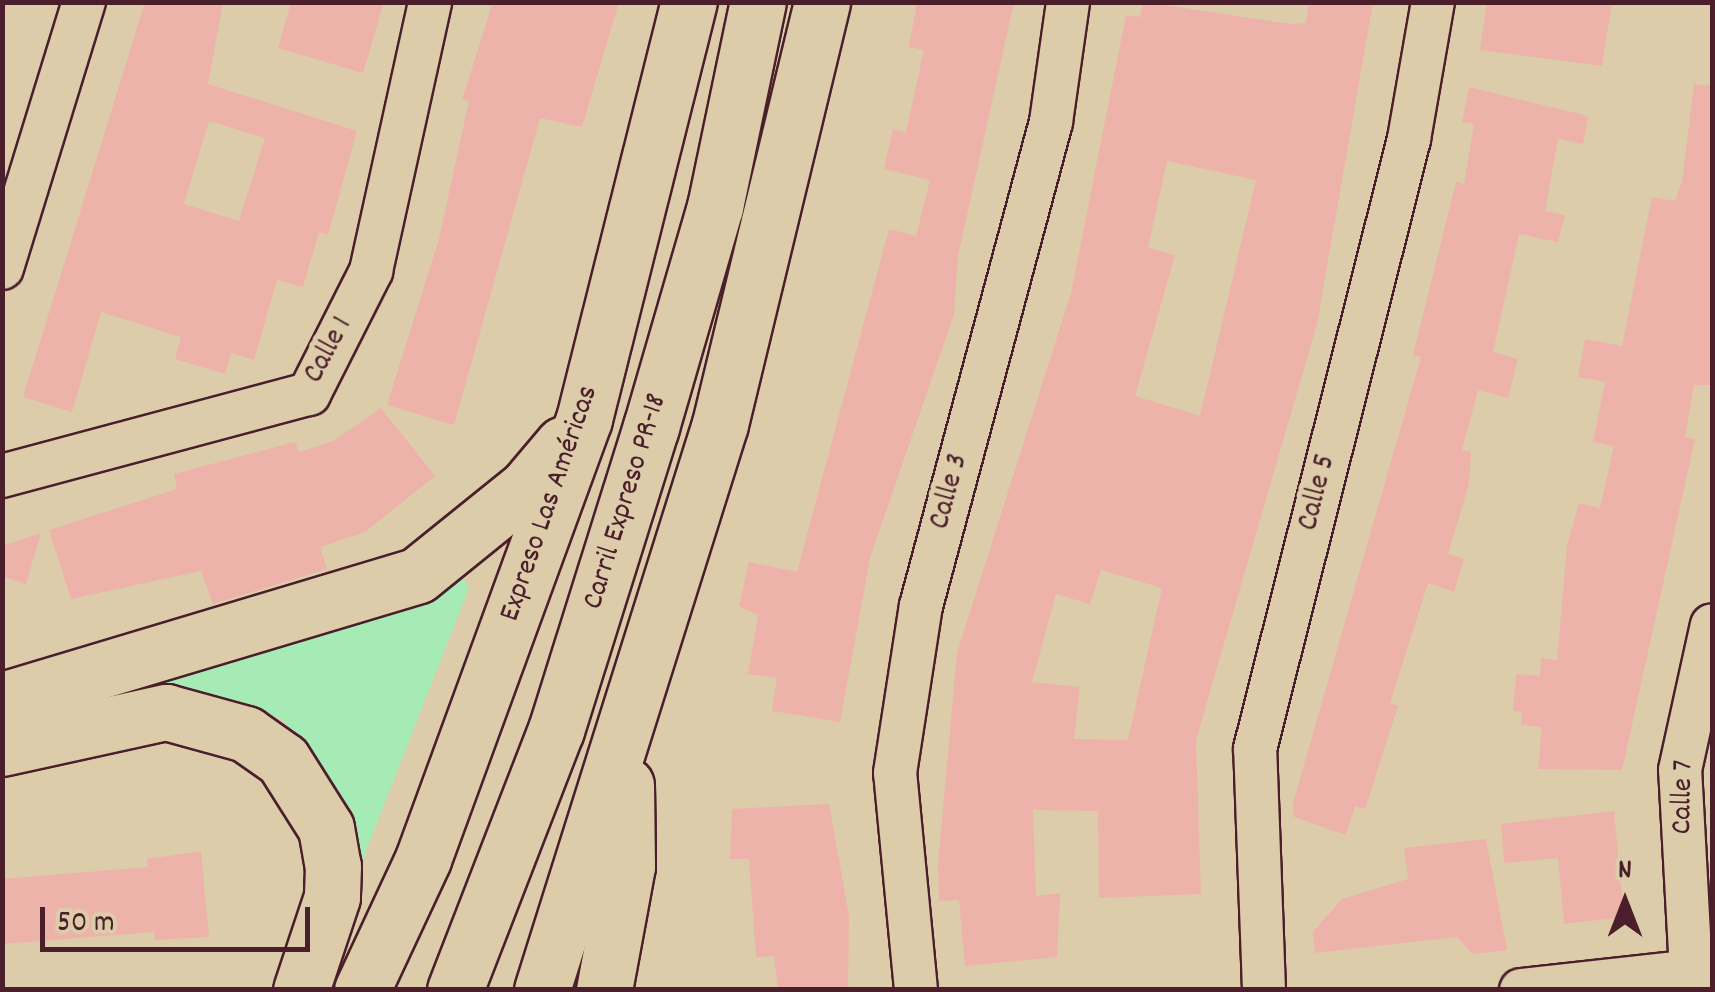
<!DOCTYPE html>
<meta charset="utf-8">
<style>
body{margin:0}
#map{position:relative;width:1715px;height:992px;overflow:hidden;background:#dca;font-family:Dekko,sans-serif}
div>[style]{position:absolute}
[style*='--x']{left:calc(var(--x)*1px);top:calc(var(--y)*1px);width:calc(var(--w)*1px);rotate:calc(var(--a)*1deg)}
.green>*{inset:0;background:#a6eab5}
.building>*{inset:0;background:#edb2aa}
.roads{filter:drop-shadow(2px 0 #4a1f2b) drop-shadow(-2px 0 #4a1f2b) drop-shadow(0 2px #4a1f2b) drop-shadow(0 -2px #4a1f2b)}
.street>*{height:42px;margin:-21px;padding:0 21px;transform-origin:21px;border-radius:21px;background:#dca}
.highway>*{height:55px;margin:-27.5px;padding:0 27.5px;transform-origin:27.5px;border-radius:27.5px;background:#dca}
span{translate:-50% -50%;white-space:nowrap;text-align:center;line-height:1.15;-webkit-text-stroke:10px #dca;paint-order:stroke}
.street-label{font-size:30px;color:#4a1f2b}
.frame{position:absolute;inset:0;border:5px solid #4a1f2b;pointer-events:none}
.north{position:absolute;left:1575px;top:852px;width:100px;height:100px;-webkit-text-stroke:8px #dca;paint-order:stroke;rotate:0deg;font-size:28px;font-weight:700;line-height:40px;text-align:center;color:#4a1f2b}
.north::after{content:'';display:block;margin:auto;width:35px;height:45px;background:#4a1f2b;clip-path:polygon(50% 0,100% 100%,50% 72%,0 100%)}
.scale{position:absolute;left:40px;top:907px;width:270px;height:45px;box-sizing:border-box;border:5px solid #4a1f2b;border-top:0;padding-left:12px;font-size:30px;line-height:35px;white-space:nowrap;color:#4a1f2b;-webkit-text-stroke:8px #dca;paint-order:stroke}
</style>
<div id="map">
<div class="green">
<i style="clip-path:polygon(461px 574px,469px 588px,352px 887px,324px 770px,282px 719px,135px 684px)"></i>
</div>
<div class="building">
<i style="clip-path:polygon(evenodd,145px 2px,223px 2px,208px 84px,357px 131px,328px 235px,319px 232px,303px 287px,277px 280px,254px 360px,231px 353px,225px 374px,175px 359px,181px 337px,101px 312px,72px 412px,23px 397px,145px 2px,209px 121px,265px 138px,239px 221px,184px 204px,209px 121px)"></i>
<i style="clip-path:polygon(291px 2px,384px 2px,363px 73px,278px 48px)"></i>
<i style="clip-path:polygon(493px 2px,619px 2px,582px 127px,540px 118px,454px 425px,387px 405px,439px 239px,469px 101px,462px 100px)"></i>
<i style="clip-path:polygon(917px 2px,1014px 2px,958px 256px,954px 314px,870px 558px,840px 722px,772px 711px,777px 678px,748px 674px,758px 615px,739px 606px,749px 562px,797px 572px,889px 229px,916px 236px,930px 180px,884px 169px,893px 129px,906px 132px,924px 50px,909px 47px)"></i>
<i style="clip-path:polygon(evenodd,1143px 2px,1291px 24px,1306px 23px,1309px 2px,1373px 2px,1317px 324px,1196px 740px,1201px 894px,1099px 898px,1098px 811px,1033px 810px,1036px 896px,1060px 893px,1057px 957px,965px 966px,959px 900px,939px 901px,938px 864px,957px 653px,1071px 293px,1126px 15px,1140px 17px,1143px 2px,1167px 161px,1256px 180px,1200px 416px,1135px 396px,1175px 255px,1148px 248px,1167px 161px,1143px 2px,1101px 570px,1162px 588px,1128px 740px,1074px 739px,1080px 687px,1032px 682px,1056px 594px,1090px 604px,1101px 570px)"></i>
<i style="clip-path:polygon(1487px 2px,1612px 2px,1602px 66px,1480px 50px)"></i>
<i style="clip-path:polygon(1694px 84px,1712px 86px,1712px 385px,1694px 385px,1685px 437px,1695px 439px,1622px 770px,1538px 769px,1542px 727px,1521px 725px,1522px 712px,1513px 711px,1516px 674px,1540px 676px,1541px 658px,1557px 660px,1567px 546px,1579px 503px,1600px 508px,1614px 446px,1593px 442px,1605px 382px,1578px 377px,1585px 339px,1622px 346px,1652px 197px,1675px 201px,1682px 182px)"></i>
<i style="clip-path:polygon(1469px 87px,1588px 116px,1583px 144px,1558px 139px,1545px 211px,1565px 215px,1558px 242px,1519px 234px,1493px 352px,1518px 359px,1508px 398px,1478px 390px,1462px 450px,1471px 452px,1469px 484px,1448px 554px,1464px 559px,1454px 592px,1428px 583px,1390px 703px,1398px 706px,1365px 809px,1355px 806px,1346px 835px,1294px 817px,1293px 803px,1421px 357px,1413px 355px,1456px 182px,1464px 184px,1474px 124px,1462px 122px)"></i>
<i style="clip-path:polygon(381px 408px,435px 476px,365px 532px,320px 547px,327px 569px,213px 604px,201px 571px,71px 599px,49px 530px,177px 489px,174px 474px,295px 442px,299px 452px,333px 441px)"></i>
<i style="clip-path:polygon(41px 533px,26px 584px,2px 576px,2px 546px)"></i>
<i style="clip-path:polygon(829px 804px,849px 916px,848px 990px,778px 990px,774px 956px,756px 957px,749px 859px,730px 859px,732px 809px)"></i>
<i style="clip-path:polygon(1614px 811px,1624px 917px,1564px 924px,1558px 858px,1504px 863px,1501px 824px)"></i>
<i style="clip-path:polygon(1486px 839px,1507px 950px,1473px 954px,1457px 937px,1315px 953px,1313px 932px,1342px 899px,1408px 879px,1404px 848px)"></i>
<i style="clip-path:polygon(201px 851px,209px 937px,155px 940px,154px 932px,2px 944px,2px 879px,148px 867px,147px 859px)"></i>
</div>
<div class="roads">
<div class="street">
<i style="--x:2;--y:268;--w:278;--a:-72.9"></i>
<i style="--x:2;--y:476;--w:318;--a:-15"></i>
<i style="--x:309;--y:394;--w:138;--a:-63.2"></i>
<i style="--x:371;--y:271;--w:275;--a:-77.6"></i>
<i style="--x:1691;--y:971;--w:201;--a:-93.1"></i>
<i style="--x:1680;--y:770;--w:148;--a:-77.6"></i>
<i style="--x:916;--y:990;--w:218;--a:-95.5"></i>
<i style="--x:895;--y:773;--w:169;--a:-81.2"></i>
<i style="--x:921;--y:606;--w:501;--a:-74.97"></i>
<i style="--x:1051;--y:122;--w:121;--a:-81.9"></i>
<i style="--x:1264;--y:990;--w:241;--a:-92.1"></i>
<i style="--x:1255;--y:749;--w:629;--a:-75.83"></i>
<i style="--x:1409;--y:139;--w:139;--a:-80.1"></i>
<i style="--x:1521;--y:990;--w:192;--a:-6.3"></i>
</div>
<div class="highway">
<i style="--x:2;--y:700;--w:434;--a:-16.7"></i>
<i style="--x:418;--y:575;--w:139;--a:-38.9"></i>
<i style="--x:526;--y:488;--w:57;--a:-49.9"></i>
<i style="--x:2;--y:748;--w:168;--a:-12.4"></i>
<i style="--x:166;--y:712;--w:83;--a:15.4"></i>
<i style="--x:246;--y:734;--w:45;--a:35.1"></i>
<i style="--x:283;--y:760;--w:80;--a:57.7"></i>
<i style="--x:326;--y:828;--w:39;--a:80"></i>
<i style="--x:333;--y:866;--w:31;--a:92"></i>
<i style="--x:332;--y:897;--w:98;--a:108.4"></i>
<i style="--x:362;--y:990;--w:145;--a:-65"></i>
<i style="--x:423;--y:859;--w:469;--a:-69.9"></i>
<i style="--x:584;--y:419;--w:430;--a:-75.9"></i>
<i style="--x:455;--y:990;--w:279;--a:-68.8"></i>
<i style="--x:556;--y:730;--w:318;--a:-72.6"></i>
<i style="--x:651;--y:427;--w:229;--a:-73.8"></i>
<i style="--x:715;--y:207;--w:209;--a:-78.2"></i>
<i style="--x:542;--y:990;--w:593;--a:-72.54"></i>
<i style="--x:720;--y:424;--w:434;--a:-76.4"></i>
<i style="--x:604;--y:990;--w:126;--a:-79.5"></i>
<i style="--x:627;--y:866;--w:81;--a:-90.7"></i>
</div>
</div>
<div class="street-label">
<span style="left:330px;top:351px;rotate:-62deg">Calle 1</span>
<span style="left:951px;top:492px;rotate:-75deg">Calle 3</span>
<span style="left:1319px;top:493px;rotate:-76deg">Calle 5</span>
<span style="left:627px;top:502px;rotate:-73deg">Carril Expreso PR-18</span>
<span style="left:551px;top:504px;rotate:-71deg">Expreso Las Américas</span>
<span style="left:1685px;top:797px;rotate:-89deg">Calle 7</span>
</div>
<div class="frame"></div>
<div class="north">N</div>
<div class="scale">50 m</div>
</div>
